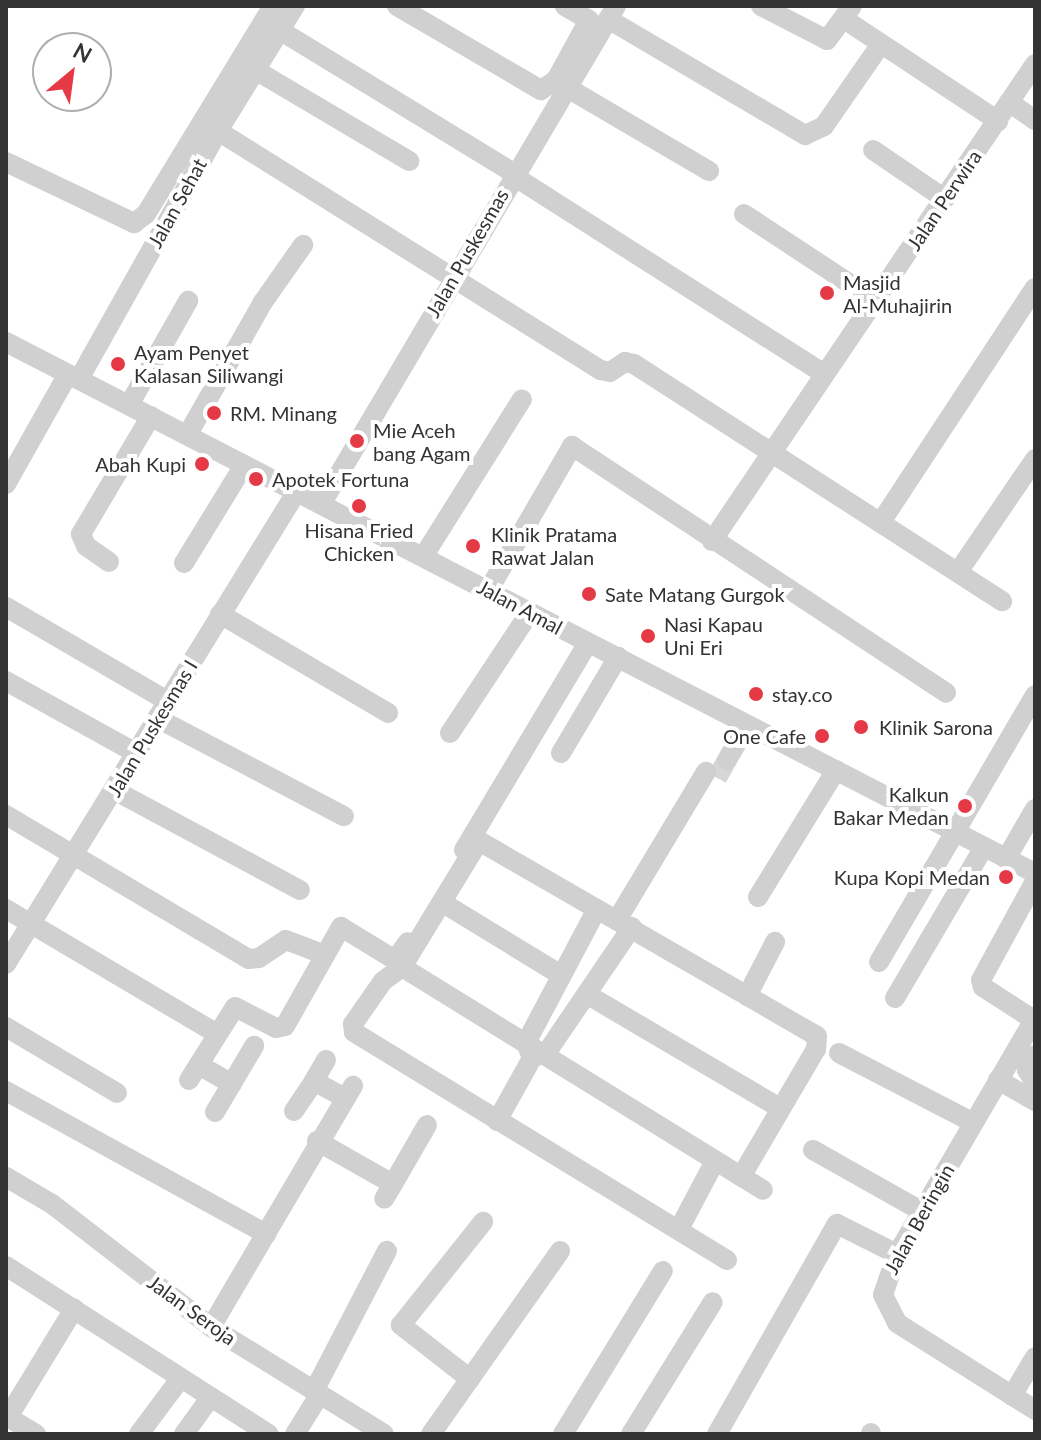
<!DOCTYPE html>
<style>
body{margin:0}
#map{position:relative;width:1041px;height:1440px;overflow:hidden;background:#fff;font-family:Lato,sans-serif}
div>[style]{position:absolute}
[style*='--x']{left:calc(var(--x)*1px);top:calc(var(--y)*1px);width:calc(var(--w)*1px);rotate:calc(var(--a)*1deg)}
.minor-tunnel>*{height:20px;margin-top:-10px;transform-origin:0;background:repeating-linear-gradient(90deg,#d6d6d6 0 20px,transparent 0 30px)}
.minor>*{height:20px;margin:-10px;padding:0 10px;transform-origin:10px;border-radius:10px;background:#d0d0d0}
.dots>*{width:22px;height:22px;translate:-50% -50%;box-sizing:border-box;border:4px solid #fff;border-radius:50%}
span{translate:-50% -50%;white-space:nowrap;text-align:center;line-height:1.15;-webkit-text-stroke:8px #fff;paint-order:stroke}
.street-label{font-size:20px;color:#333}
.poi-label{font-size:20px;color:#333}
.left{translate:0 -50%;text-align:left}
.right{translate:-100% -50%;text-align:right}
.frame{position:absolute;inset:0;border:8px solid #333;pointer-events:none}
.north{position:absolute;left:32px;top:32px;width:80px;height:80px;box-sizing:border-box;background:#fff;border:2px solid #adadad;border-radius:50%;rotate:29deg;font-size:22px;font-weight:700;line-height:32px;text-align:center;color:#333}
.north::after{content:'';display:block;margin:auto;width:28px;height:36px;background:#e63946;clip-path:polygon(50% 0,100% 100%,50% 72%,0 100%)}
</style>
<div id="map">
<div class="minor-tunnel">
<i style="--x:717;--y:778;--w:21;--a:-61"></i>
</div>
<div class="minor">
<i style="--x:397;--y:6;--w:167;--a:30.3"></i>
<i style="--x:541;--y:90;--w:18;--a:-34"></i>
<i style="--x:556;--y:80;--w:68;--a:-61.2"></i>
<i style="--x:589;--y:20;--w:28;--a:-150"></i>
<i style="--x:761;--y:6;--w:74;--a:27.3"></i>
<i style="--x:827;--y:40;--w:42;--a:-53.7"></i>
<i style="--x:608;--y:19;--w:229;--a:30.5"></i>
<i style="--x:805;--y:135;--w:21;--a:-25"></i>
<i style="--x:824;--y:126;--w:100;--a:-55.2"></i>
<i style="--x:844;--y:19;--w:185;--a:33.5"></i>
<i style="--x:281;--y:31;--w:273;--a:31.4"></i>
<i style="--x:257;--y:71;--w:177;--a:30.6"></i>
<i style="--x:566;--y:87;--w:166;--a:30.4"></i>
<i style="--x:1009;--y:102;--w:32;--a:35"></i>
<i style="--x:218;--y:131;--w:451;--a:32"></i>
<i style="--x:600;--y:370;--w:10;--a:11"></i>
<i style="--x:610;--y:372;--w:18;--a:-34"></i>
<i style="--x:625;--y:362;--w:9;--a:13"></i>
<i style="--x:634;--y:364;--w:438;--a:32.8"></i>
<i style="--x:873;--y:150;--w:87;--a:34.2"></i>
<i style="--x:6;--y:162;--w:142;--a:25.5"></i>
<i style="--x:134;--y:223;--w:15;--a:-37"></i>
<i style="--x:146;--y:214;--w:244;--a:-58.6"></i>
<i style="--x:512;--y:175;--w:369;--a:32.5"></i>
<i style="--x:744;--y:214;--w:158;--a:33.4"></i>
<i style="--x:6;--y:342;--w:1158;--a:27.3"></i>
<i style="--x:79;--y:379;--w:284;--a:-60.7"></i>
<i style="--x:218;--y:131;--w:147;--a:-58.4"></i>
<i style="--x:129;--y:405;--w:120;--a:-60.4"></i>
<i style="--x:188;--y:434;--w:152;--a:-60.4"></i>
<i style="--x:263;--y:302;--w:70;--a:-54.9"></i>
<i style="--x:6;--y:484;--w:126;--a:-60.6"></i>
<i style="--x:322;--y:503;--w:577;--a:-59.39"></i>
<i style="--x:881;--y:522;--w:280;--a:-56.7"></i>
<i style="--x:712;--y:541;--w:576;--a:-55.9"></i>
<i style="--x:423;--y:557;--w:186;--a:-57.9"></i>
<i style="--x:109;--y:562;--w:28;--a:-145"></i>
<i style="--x:86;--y:546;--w:13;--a:-113"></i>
<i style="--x:81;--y:534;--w:137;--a:-59.3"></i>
<i style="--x:184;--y:563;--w:115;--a:-58.5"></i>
<i style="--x:958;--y:572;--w:137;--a:-55.7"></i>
<i style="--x:488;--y:591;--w:168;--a:-59.9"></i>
<i style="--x:572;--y:446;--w:448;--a:33.4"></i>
<i style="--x:6;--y:607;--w:185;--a:30.2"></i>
<i style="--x:220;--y:614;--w:195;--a:30.5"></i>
<i style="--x:6;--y:681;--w:146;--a:29"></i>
<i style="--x:157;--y:718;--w:211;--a:27.7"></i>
<i style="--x:450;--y:733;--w:145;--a:-56.5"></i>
<i style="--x:561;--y:753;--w:112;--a:-59.3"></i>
<i style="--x:727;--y:760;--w:39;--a:-60"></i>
<i style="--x:114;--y:790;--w:211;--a:28.3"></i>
<i style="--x:6;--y:815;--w:282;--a:30.7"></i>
<i style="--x:249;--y:959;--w:10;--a:-6"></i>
<i style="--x:259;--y:958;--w:32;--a:-34"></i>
<i style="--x:286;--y:940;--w:31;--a:21"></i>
<i style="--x:464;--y:850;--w:241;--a:-59.1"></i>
<i style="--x:1006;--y:859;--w:58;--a:-59.9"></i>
<i style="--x:758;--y:897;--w:149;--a:-58.4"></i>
<i style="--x:443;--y:903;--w:138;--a:31.4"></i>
<i style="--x:6;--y:909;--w:245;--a:30.6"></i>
<i style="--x:617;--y:920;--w:173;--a:-59"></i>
<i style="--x:879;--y:962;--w:309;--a:-59.7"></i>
<i style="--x:6;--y:964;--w:555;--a:-58.4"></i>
<i style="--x:402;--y:967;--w:424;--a:31.7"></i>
<i style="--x:588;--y:995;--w:223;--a:30.5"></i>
<i style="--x:747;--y:996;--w:61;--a:-62.6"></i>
<i style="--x:895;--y:998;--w:175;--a:-59.5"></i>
<i style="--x:1035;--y:1018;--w:273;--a:120.3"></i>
<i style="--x:897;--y:1254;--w:43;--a:108.9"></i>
<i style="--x:883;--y:1295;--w:31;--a:63"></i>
<i style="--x:897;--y:1323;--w:163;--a:32.2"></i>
<i style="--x:1034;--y:1020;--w:61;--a:-147.1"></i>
<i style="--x:983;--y:987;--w:7;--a:-106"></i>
<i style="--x:981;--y:980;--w:113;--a:-61.4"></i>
<i style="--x:6;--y:1027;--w:129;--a:30.7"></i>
<i style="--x:529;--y:1051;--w:10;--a:-101"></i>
<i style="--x:527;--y:1041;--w:149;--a:-62.1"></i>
<i style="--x:839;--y:1053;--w:150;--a:27.4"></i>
<i style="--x:1035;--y:1055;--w:17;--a:118"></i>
<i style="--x:1027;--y:1070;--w:15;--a:58"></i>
<i style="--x:326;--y:1060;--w:24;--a:120"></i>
<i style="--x:314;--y:1081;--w:33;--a:29"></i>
<i style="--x:199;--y:1065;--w:38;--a:30"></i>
<i style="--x:189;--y:1080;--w:86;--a:-57.8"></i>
<i style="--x:235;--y:1007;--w:46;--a:27.1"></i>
<i style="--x:276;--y:1028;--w:9;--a:-13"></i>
<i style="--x:285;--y:1026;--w:114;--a:-60.5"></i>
<i style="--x:341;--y:927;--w:63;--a:31.4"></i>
<i style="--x:395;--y:960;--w:22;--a:-54"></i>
<i style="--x:998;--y:1080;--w:43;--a:29.6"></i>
<i style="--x:6;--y:1091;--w:297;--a:28.8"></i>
<i style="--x:294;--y:1111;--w:36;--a:-56"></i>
<i style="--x:215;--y:1112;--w:77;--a:-59.4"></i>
<i style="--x:497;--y:1121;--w:72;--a:-60.9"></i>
<i style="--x:532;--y:1058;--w:16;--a:-22"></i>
<i style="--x:547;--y:1052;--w:151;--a:-55.8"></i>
<i style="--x:317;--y:1141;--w:87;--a:29.5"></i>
<i style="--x:393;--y:1184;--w:17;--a:121"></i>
<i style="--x:813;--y:1150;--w:126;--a:29.4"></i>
<i style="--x:6;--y:1177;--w:53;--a:30.4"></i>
<i style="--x:52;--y:1204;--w:201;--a:37.7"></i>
<i style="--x:211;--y:1327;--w:203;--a:31.7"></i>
<i style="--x:393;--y:1184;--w:68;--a:-60"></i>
<i style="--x:679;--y:1229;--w:77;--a:-62.1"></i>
<i style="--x:727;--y:1260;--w:437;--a:-148.6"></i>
<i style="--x:354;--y:1032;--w:8;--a:-97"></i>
<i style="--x:353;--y:1024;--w:52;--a:-55.1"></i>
<i style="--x:383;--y:981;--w:24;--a:-36"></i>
<i style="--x:402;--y:967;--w:148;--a:-58.6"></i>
<i style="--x:479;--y:841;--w:390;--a:30"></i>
<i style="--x:817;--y:1036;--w:13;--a:94"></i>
<i style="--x:816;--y:1049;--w:148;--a:120.4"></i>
<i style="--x:6;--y:1266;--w:312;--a:32.6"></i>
<i style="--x:211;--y:1327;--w:280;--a:-59.5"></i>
<i style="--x:470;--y:1379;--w:88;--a:-142"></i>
<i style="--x:401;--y:1325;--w:132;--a:-51.5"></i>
<i style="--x:314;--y:1391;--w:158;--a:-62.5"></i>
<i style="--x:1012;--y:1396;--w:45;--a:-59.5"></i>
<i style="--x:6;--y:1416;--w:35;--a:31"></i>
<i style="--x:8;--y:1417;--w:127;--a:-58.6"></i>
<i style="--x:139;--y:1434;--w:69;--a:-53.3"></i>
<i style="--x:184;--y:1434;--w:44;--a:-54.2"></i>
<i style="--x:295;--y:1434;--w:47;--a:-58"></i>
<i style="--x:431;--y:1434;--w:224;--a:-54.8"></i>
<i style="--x:563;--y:1434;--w:191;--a:-58.5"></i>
<i style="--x:631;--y:1434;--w:155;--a:-58.2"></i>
<i style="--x:717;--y:1434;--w:242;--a:-60.3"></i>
<i style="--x:837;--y:1224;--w:67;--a:26.6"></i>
<i style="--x:871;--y:1434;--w:1;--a:-90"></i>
</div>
<div class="dots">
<i style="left:827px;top:293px;background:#e63946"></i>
<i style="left:118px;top:364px;background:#e63946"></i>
<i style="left:214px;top:413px;background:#e63946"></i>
<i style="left:357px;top:441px;background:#e63946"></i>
<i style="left:202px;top:464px;background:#e63946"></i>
<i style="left:256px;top:479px;background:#e63946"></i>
<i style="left:359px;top:506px;background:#e63946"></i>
<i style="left:473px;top:546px;background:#e63946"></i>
<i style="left:589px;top:594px;background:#e63946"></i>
<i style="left:648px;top:636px;background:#e63946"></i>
<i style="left:756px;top:694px;background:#e63946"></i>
<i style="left:861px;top:727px;background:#e63946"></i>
<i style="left:822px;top:736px;background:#e63946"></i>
<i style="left:965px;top:806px;background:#e63946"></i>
<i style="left:1006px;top:877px;background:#e63946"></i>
</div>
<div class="street-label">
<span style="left:944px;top:200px;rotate:-56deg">Jalan Perwira</span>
<span style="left:177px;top:203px;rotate:-61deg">Jalan Sehat</span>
<span style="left:467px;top:253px;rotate:-60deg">Jalan Puskesmas</span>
<span style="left:520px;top:607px;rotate:28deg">Jalan Amal</span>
<span style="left:152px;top:728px;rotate:-59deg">Jalan Puskesmas I</span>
<span style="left:919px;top:1219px;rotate:-61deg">Jalan Beringin</span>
<span style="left:192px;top:1310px;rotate:36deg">Jalan Seroja</span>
</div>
<div class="poi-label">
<span class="left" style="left:843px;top:294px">Masjid<br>Al-Muhajirin</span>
<span class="left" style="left:134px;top:364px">Ayam Penyet<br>Kalasan Siliwangi</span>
<span class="left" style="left:230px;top:413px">RM. Minang</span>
<span class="left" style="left:373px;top:442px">Mie Aceh<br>bang Agam</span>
<span class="right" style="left:186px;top:464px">Abah Kupi</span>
<span class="left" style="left:272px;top:479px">Apotek Fortuna</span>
<span style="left:359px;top:542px">Hisana Fried<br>Chicken</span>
<span class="left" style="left:491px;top:546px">Klinik Pratama<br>Rawat Jalan</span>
<span class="left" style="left:605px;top:594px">Sate Matang Gurgok</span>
<span class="left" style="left:664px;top:636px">Nasi Kapau<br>Uni Eri</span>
<span class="left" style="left:772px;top:694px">stay.co</span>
<span class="left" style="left:879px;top:727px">Klinik Sarona</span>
<span class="right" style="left:806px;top:736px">One Cafe</span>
<span class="right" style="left:949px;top:806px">Kalkun<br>Bakar Medan</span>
<span class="right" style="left:990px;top:877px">Kupa Kopi Medan</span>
</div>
<div class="frame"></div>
<div class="north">N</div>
</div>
